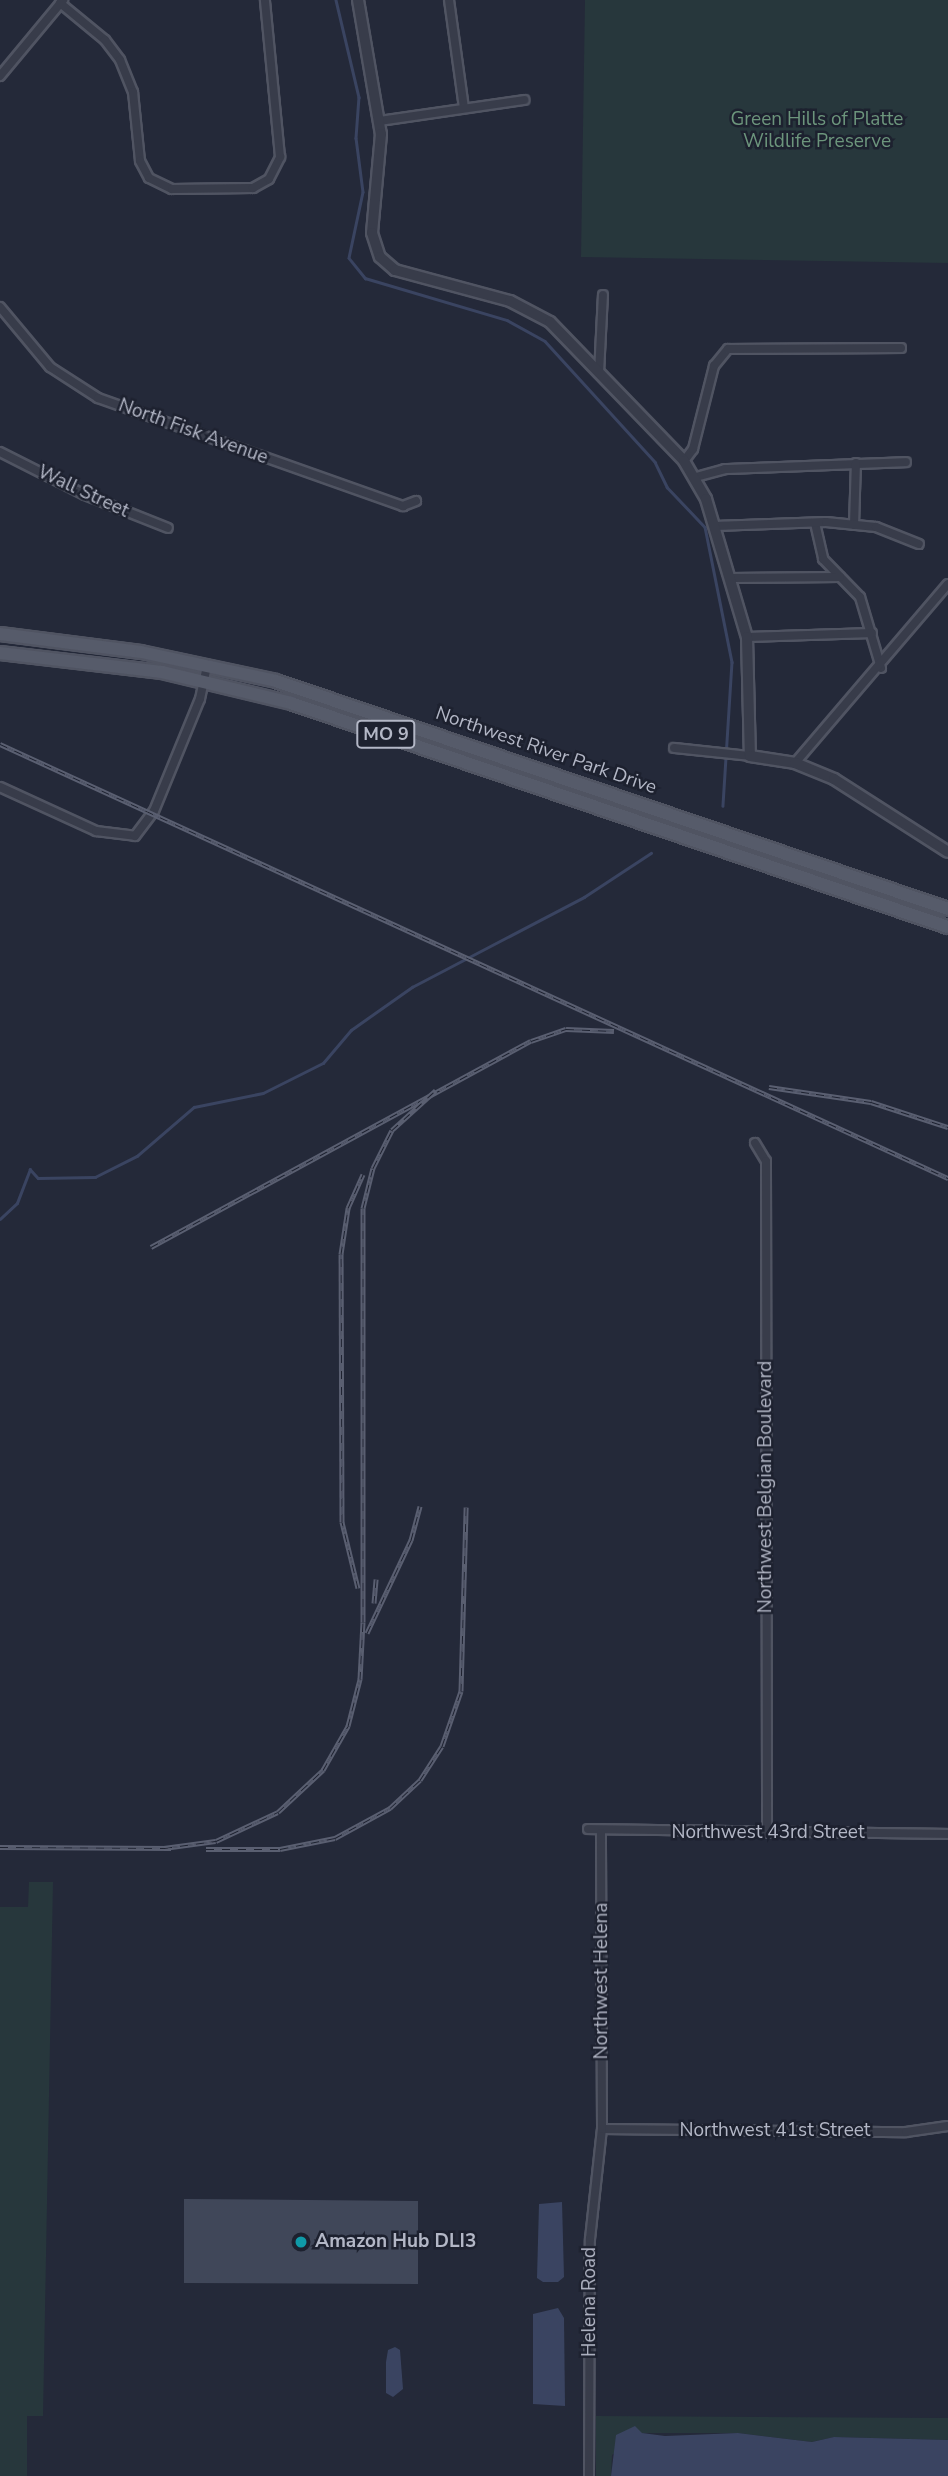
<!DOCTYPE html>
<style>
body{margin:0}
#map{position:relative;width:948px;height:2476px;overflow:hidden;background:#242939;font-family:"Nunito Sans",sans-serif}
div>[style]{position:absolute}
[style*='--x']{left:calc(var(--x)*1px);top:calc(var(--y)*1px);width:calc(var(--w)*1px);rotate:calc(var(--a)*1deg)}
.green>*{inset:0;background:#27373c}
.water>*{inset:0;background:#3a4461}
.stream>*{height:2.5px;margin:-1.25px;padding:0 1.25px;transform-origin:1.25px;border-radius:1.25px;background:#3a4461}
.building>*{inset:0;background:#404759}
.roads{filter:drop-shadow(2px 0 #505462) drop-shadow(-2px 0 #505462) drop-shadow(0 2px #505462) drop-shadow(0 -2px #505462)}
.minor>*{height:8px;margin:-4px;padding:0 4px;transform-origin:4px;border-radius:4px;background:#383c4a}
.tertiary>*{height:10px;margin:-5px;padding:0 5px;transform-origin:5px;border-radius:5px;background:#383c4a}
.primary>*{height:12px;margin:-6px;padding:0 6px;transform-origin:6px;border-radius:6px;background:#565b6a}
.rail>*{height:5px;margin-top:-2.5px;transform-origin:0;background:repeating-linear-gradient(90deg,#1d212f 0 8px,#5a5f71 0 16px);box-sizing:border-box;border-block:2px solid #5a5f71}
.dots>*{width:19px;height:19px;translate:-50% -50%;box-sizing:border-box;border:4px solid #1d212f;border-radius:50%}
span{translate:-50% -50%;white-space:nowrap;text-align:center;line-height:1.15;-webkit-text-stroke:5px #1d212f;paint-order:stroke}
.shield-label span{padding:2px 5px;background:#1d212f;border:2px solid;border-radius:5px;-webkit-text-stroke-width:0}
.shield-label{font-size:18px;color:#b3b7c6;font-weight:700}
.park-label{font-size:19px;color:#6c957c}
.street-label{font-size:19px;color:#b3b7c6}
.poi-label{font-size:19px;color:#b3b7c6;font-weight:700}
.left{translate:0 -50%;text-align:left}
</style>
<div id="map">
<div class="green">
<i style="clip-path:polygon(585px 0,948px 0,948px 263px,581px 257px)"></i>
<i style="clip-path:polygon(29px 1882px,53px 1882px,43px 2416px,27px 2416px,27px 2476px,0 2476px,0 1907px,28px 1907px)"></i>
<i style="clip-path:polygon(596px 2416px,948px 2418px,948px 2440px,834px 2437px,812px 2442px,738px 2433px,642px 2433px,612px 2455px,611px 2476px,596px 2476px)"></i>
</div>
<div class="water">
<i style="clip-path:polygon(562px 2202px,564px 2277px,558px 2282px,543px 2282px,537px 2278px,539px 2204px)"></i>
<i style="clip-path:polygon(558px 2308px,564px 2318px,565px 2406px,533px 2404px,533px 2314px)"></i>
<i style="clip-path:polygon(395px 2347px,400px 2350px,403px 2389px,393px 2397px,386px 2393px,386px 2362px,388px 2350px)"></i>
<i style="clip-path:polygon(635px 2426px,642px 2433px,665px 2436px,738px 2433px,812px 2442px,834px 2437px,948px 2440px,948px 2476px,611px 2476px,616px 2435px)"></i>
</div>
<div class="stream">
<i style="--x:336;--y:0;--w:100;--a:76.7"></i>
<i style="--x:359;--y:97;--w:41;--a:94.2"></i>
<i style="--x:356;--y:138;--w:54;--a:82.6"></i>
<i style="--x:363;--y:192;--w:67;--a:102"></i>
<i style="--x:349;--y:258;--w:26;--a:51"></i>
<i style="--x:365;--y:278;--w:148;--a:16.5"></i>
<i style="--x:507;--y:320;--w:43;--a:28.9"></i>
<i style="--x:545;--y:341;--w:164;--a:47.7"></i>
<i style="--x:655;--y:462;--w:28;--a:64"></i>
<i style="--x:667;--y:487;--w:55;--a:46.5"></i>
<i style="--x:705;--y:527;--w:138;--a:78.7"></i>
<i style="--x:732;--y:662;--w:144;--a:93.6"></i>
<i style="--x:0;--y:1219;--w:23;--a:-43"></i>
<i style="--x:17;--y:1203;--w:36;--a:-69"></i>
<i style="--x:30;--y:1169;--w:12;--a:48"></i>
<i style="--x:38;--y:1178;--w:57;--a:-1"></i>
<i style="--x:95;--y:1177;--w:47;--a:-26.6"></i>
<i style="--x:137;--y:1156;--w:75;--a:-40.7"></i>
<i style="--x:194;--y:1107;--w:70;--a:-11.5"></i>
<i style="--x:263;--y:1093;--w:67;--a:-26.6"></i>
<i style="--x:323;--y:1063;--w:43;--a:-49.7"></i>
<i style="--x:351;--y:1030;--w:75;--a:-35.2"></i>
<i style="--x:412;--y:987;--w:194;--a:-27.6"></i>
<i style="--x:584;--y:897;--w:80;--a:-33.3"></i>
</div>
<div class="building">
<i style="clip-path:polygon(184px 2199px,418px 2201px,418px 2284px,184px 2283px)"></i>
</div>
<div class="roads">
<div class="minor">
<i style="--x:449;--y:0;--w:109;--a:82.1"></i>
<i style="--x:60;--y:3;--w:58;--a:39.4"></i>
<i style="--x:105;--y:40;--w:25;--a:53"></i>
<i style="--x:120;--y:60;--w:35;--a:68"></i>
<i style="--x:133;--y:92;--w:69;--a:84.2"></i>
<i style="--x:140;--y:161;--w:19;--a:62"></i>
<i style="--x:149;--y:178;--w:25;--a:26"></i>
<i style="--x:172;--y:189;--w:81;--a:-0.7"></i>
<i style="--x:253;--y:188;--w:18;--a:-29"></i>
<i style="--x:269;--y:179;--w:25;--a:-63"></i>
<i style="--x:280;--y:157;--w:158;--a:-95.5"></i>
<i style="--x:0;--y:76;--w:99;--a:-50.3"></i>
<i style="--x:380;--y:121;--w:146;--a:-8.3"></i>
<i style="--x:0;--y:307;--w:78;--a:50.2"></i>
<i style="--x:50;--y:367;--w:57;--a:32.9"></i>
<i style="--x:98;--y:398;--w:324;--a:19.5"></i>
<i style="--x:403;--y:506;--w:14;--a:-21"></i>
<i style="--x:599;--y:373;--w:78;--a:-87.1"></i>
<i style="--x:0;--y:452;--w:95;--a:26.8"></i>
<i style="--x:85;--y:495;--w:89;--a:21.7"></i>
<i style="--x:684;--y:461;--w:15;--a:-53"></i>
<i style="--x:693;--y:449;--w:86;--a:-75.8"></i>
<i style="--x:714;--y:366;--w:22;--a:-51"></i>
<i style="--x:728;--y:349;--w:173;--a:-0.3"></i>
<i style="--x:696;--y:477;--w:30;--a:-15"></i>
<i style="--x:725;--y:469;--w:181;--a:-2.2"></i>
<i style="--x:815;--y:523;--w:37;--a:77"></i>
<i style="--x:823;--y:559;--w:53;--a:45.8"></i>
<i style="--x:860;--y:597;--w:74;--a:73.5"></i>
<i style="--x:854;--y:525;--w:62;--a:-88.2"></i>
<i style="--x:715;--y:526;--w:111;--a:-2.1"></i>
<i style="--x:826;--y:522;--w:50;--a:5.7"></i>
<i style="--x:876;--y:527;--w:46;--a:21.6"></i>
<i style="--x:731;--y:578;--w:109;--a:-0.5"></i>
<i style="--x:747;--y:637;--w:125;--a:-1.8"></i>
<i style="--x:674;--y:748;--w:76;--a:6"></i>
<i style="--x:795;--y:763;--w:235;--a:-49.5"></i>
<i style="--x:0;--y:787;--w:106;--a:24.6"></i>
<i style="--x:96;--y:831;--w:39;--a:7"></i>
<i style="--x:135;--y:836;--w:31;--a:-53"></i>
<i style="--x:154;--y:811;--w:121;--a:-67.7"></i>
<i style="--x:200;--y:699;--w:35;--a:-78"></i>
<i style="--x:755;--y:1143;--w:21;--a:59"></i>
<i style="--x:766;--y:1161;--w:672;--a:89.91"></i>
<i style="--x:588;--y:1829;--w:360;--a:0.8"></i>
<i style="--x:602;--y:2129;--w:304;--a:0.6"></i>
<i style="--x:906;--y:2132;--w:42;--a:-8.1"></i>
<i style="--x:589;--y:2476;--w:237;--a:-89.8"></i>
<i style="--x:590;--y:2239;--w:111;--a:-83.8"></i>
<i style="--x:602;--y:2129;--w:296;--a:-90.2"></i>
</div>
<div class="tertiary">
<i style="--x:358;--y:0;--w:136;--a:80.3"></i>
<i style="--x:381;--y:134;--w:99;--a:95.2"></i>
<i style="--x:372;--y:233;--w:25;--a:72"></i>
<i style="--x:380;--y:257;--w:20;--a:41"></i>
<i style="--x:395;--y:270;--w:119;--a:15.1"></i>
<i style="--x:510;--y:301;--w:45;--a:27.7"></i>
<i style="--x:550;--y:322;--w:193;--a:46"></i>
<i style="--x:684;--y:461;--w:44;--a:59.9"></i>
<i style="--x:706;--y:499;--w:144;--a:73.5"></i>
<i style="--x:747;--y:637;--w:119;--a:88.6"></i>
<i style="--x:750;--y:756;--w:46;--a:8.8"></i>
<i style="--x:795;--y:763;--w:42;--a:22.3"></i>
<i style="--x:834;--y:779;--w:135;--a:32.6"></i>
</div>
<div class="primary">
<i style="--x:0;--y:634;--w:142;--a:7.3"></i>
<i style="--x:141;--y:652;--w:138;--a:12.1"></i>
<i style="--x:276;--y:681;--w:710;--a:18.74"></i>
<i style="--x:0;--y:653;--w:163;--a:6.7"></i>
<i style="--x:162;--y:672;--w:133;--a:13.5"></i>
<i style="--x:291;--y:703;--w:694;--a:18.83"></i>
</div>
</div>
<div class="rail">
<i style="--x:0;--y:744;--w:1043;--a:24.6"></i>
<i style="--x:769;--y:1087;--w:103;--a:8.4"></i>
<i style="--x:871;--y:1102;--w:81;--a:18"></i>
<i style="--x:151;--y:1247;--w:432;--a:-28.5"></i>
<i style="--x:531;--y:1041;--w:37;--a:-19"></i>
<i style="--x:566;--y:1029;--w:48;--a:2.4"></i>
<i style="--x:358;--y:1588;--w:68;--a:-103.6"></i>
<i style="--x:342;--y:1522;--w:268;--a:-90.2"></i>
<i style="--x:341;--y:1254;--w:47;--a:-81.3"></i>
<i style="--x:348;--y:1208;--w:37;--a:-66"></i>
<i style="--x:374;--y:1603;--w:24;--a:-85"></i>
<i style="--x:367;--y:1633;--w:103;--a:-64.7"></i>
<i style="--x:411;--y:1540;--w:35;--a:-75"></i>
<i style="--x:0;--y:1847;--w:171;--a:0.3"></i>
<i style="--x:164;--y:1848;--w:52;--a:-7.7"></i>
<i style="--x:216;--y:1841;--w:68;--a:-25.1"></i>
<i style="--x:278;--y:1812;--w:62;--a:-43"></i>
<i style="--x:323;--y:1770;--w:51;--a:-60.4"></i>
<i style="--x:348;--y:1726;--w:49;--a:-75.7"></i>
<i style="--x:360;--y:1679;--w:57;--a:-87"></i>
<i style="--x:363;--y:1622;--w:414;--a:-90"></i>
<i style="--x:363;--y:1208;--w:41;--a:-76"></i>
<i style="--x:373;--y:1168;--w:42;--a:-63.4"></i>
<i style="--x:392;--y:1130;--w:59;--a:-42.3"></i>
<i style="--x:206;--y:1849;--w:74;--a:0"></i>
<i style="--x:280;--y:1849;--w:56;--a:-11.3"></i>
<i style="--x:335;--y:1838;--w:63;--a:-28.6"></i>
<i style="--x:390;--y:1808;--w:41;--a:-43"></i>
<i style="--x:420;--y:1780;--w:40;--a:-57.1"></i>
<i style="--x:442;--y:1746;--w:58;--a:-70.9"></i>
<i style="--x:461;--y:1691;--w:184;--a:-88.4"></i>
</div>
<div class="dots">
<i style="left:301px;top:2242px;background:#0f9aa8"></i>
</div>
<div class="shield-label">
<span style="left:386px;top:734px">MO 9</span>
</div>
<div class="park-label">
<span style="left:817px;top:131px">Green Hills of Platte<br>Wildlife Preserve</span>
</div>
<div class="street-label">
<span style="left:193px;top:432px;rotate:20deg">North Fisk Avenue</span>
<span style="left:83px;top:492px;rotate:25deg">Wall Street</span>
<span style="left:546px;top:751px;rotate:19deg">Northwest River Park Drive</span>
<span style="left:766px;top:1487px;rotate:-90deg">Northwest Belgian Boulevard</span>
<span style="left:768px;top:1833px">Northwest 43rd Street</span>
<span style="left:602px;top:1981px;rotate:-90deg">Northwest Helena</span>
<span style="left:775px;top:2131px">Northwest 41st Street</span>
<span style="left:590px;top:2302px;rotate:-90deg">Helena Road</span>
</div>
<div class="poi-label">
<span class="left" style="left:315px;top:2242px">Amazon Hub DLI3</span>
</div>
</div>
